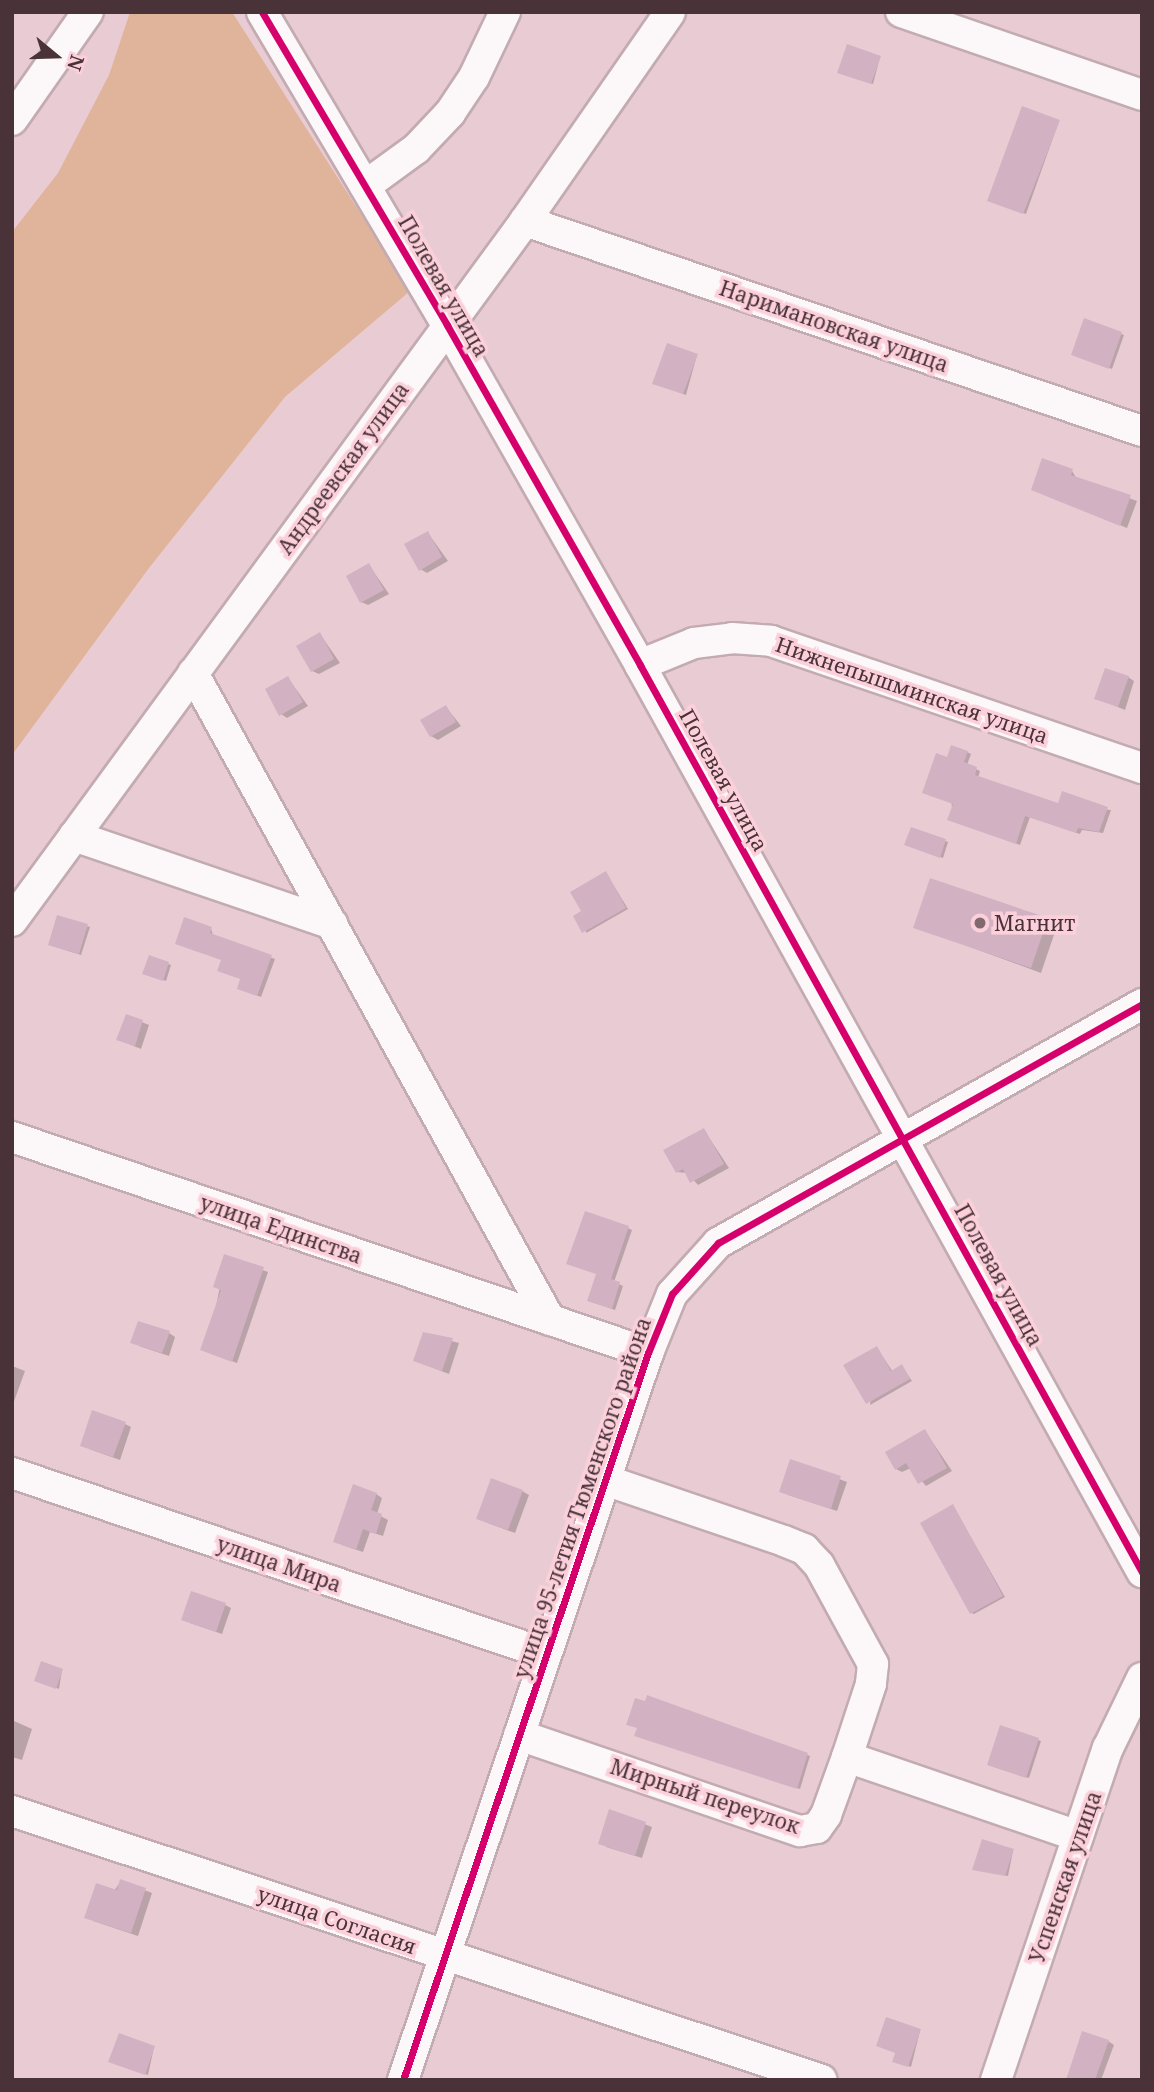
<!DOCTYPE html>
<meta charset="utf-8">
<style>
body{margin:0}
#map{position:relative;width:1154px;height:2092px;overflow:hidden;background:#e9ccd3;font-family:"Noto Serif",serif}
div>[style]{position:absolute}
[style*='--x']{left:calc(var(--x)*1px);top:calc(var(--y)*1px);width:calc(var(--w)*1px);rotate:calc(var(--a)*1deg)}
.green>*{inset:0;background:#e0b39b}
.shadow>*{inset:0;background:#0003}
.building>*{inset:0;background:#d2b2c2}
.roads{filter:drop-shadow(2px 0 #c2abb1) drop-shadow(-2px 0 #c2abb1) drop-shadow(0 2px #c2abb1) drop-shadow(0 -2px #c2abb1)}
.minor>*{height:30px;margin:-15px;padding:0 15px;transform-origin:15px;border-radius:15px;background:#fcf7f8}
.cycleway>*{height:7px;margin:-3.5px;padding:0 3.5px;transform-origin:3.5px;border-radius:3.5px;background:#d6006c}
.dots>*{width:19px;height:19px;translate:-50% -50%;box-sizing:border-box;border:4px solid #fcd0db;border-radius:50%}
span{translate:-50% -50%;white-space:nowrap;text-align:center;line-height:1.15;-webkit-text-stroke:7px #fcd0db;paint-order:stroke}
.street-label{font-size:21px;color:#493339}
.poi-label{font-size:21px;color:#493339}
.left{translate:0 -50%;text-align:left}
.frame{position:absolute;inset:0;border:14px solid #493339;pointer-events:none}
.north{position:absolute;left:21px;top:21px;width:70px;height:70px;-webkit-text-stroke:5px #fcd0db;paint-order:stroke;rotate:109deg;font-size:19px;font-weight:700;line-height:28px;text-align:center;color:#493339}
.north::after{content:'';display:block;margin:auto;width:24px;height:32px;background:#493339;clip-path:polygon(50% 0,100% 100%,50% 72%,0 100%)}
</style>
<div id="map">
<div class="green">
<i style="clip-path:polygon(130px 12px,232px 12px,410px 291px,285px 397px,149px 568px,12px 755px,12px 232px,58px 173px,109px 75px)"></i>
</div>
<div class="shadow">
<i style="clip-path:polygon(880px 57px,873px 84px,842px 74px)"></i>
<i style="clip-path:polygon(1059px 121px,1026px 214px,992px 202px)"></i>
<i style="clip-path:polygon(1085px 321px,1124px 335px,1112px 369px,1076px 356px)"></i>
<i style="clip-path:polygon(697px 355px,686px 395px,657px 384px)"></i>
<i style="clip-path:polygon(1072px 471px,1077px 479px,1137px 501px,1127px 528px,1040px 493px)"></i>
<i style="clip-path:polygon(428px 533px,448px 561px,427px 573px,420px 569px)"></i>
<i style="clip-path:polygon(369px 565px,389px 594px,368px 605px,361px 602px)"></i>
<i style="clip-path:polygon(320px 634px,340px 663px,319px 674px,312px 671px)"></i>
<i style="clip-path:polygon(1128px 677px,1134px 681px,1125px 710px,1096px 698px)"></i>
<i style="clip-path:polygon(288px 678px,308px 706px,287px 718px,281px 714px)"></i>
<i style="clip-path:polygon(446px 707px,461px 726px,438px 740px,431px 736px)"></i>
<i style="clip-path:polygon(967px 752px,971px 754px,967px 765px,980px 771px,978px 778px,1059px 806px,1111px 810px,1103px 833px,1082px 830px,1080px 834px,1030px 817px,1020px 845px,953px 821px,948px 760px)"></i>
<i style="clip-path:polygon(912px 829px,948px 842px,943px 858px,909px 846px)"></i>
<i style="clip-path:polygon(606px 873px,628px 909px,586px 933px,583px 912px)"></i>
<i style="clip-path:polygon(59px 917px,90px 927px,81px 955px,52px 946px)"></i>
<i style="clip-path:polygon(1047px 920px,1057px 926px,1041px 973px,915px 927px)"></i>
<i style="clip-path:polygon(211px 928px,213px 936px,275px 959px,261px 997px,243px 990px,242px 979px,223px 960px,181px 945px)"></i>
<i style="clip-path:polygon(150px 958px,171px 965px,166px 981px,147px 974px)"></i>
<i style="clip-path:polygon(127px 1016px,149px 1025px,141px 1049px,119px 1040px)"></i>
<i style="clip-path:polygon(704px 1130px,729px 1168px,698px 1185px,687px 1173px,677px 1172px)"></i>
<i style="clip-path:polygon(628px 1228px,632px 1230px,614px 1282px,623px 1286px,615px 1310px,592px 1302px)"></i>
<i style="clip-path:polygon(226px 1256px,268px 1272px,237px 1363px,207px 1352px)"></i>
<i style="clip-path:polygon(169px 1333px,175px 1337px,169px 1356px,139px 1346px)"></i>
<i style="clip-path:polygon(425px 1334px,459px 1343px,449px 1374px,415px 1361px)"></i>
<i style="clip-path:polygon(877px 1348px,893px 1372px,902px 1366px,912px 1381px,870px 1405px)"></i>
<i style="clip-path:polygon(12px 1366px,25px 1371px,12px 1407px)"></i>
<i style="clip-path:polygon(125px 1424px,131px 1427px,120px 1460px,89px 1449px)"></i>
<i style="clip-path:polygon(925px 1431px,952px 1471px,926px 1486px,911px 1468px,902px 1472px,896px 1469px)"></i>
<i style="clip-path:polygon(791px 1461px,847px 1482px,837px 1511px,788px 1495px)"></i>
<i style="clip-path:polygon(522px 1491px,529px 1495px,515px 1533px,485px 1522px)"></i>
<i style="clip-path:polygon(376px 1494px,382px 1498px,377px 1514px,388px 1520px,383px 1536px,370px 1532px,363px 1552px,342px 1545px)"></i>
<i style="clip-path:polygon(953px 1506px,1005px 1597px,974px 1614px,971px 1613px)"></i>
<i style="clip-path:polygon(225px 1605px,231px 1608px,222px 1634px,190px 1623px)"></i>
<i style="clip-path:polygon(62px 1670px,59px 1689px,39px 1681px)"></i>
<i style="clip-path:polygon(648px 1697px,810px 1756px,800px 1789px,639px 1736px)"></i>
<i style="clip-path:polygon(12px 1720px,32px 1729px,22px 1760px,12px 1757px)"></i>
<i style="clip-path:polygon(1001px 1727px,1041px 1741px,1029px 1778px,991px 1766px)"></i>
<i style="clip-path:polygon(610px 1811px,652px 1827px,642px 1858px,606px 1847px)"></i>
<i style="clip-path:polygon(1013px 1851px,1008px 1876px,977px 1870px)"></i>
<i style="clip-path:polygon(121px 1881px,152px 1893px,138px 1936px,93px 1921px)"></i>
<i style="clip-path:polygon(920px 2031px,911px 2067px,897px 2062px)"></i>
<i style="clip-path:polygon(1108px 2041px,1114px 2045px,1101px 2080px,1064px 2080px)"></i>
<i style="clip-path:polygon(154px 2047px,148px 2075px,113px 2062px)"></i>
</div>
<div class="building">
<i style="clip-path:polygon(847px 44px,881px 56px,871px 84px,837px 73px)"></i>
<i style="clip-path:polygon(1022px 106px,1060px 120px,1023px 214px,987px 201px)"></i>
<i style="clip-path:polygon(1084px 318px,1122px 332px,1109px 369px,1071px 355px)"></i>
<i style="clip-path:polygon(667px 343px,698px 354px,683px 394px,652px 384px)"></i>
<i style="clip-path:polygon(1042px 458px,1073px 469px,1071px 475px,1131px 495px,1120px 526px,1031px 490px)"></i>
<i style="clip-path:polygon(428px 531px,442px 557px,419px 571px,404px 544px)"></i>
<i style="clip-path:polygon(369px 563px,384px 590px,360px 603px,346px 576px)"></i>
<i style="clip-path:polygon(320px 632px,334px 659px,311px 672px,296px 646px)"></i>
<i style="clip-path:polygon(1105px 668px,1129px 676px,1118px 707px,1094px 699px)"></i>
<i style="clip-path:polygon(288px 676px,303px 702px,279px 716px,265px 689px)"></i>
<i style="clip-path:polygon(446px 705px,456px 722px,430px 737px,420px 720px)"></i>
<i style="clip-path:polygon(951px 745px,968px 751px,964px 762px,977px 767px,975px 775px,1058px 803px,1062px 791px,1108px 807px,1099px 832px,1078px 828px,1076px 833px,1025px 816px,1016px 844px,947px 820px,953px 804px,922px 793px,936px 753px,947px 757px)"></i>
<i style="clip-path:polygon(911px 827px,946px 839px,940px 858px,904px 845px)"></i>
<i style="clip-path:polygon(606px 871px,626px 908px,582px 933px,573px 916px,581px 911px,570px 892px)"></i>
<i style="clip-path:polygon(930px 878px,1048px 918px,1031px 968px,913px 928px)"></i>
<i style="clip-path:polygon(57px 915px,88px 924px,79px 954px,48px 945px)"></i>
<i style="clip-path:polygon(184px 917px,212px 927px,210px 933px,272px 955px,257px 996px,237px 989px,240px 979px,217px 971px,221px 960px,175px 944px)"></i>
<i style="clip-path:polygon(149px 955px,169px 962px,163px 981px,142px 974px)"></i>
<i style="clip-path:polygon(126px 1014px,143px 1020px,135px 1046px,116px 1040px)"></i>
<i style="clip-path:polygon(704px 1128px,724px 1164px,690px 1183px,683px 1169px,676px 1173px,663px 1150px)"></i>
<i style="clip-path:polygon(585px 1211px,629px 1226px,611px 1279px,620px 1282px,612px 1309px,587px 1301px,596px 1274px,566px 1264px)"></i>
<i style="clip-path:polygon(224px 1254px,264px 1267px,232px 1362px,200px 1350px,221px 1290px,213px 1287px)"></i>
<i style="clip-path:polygon(138px 1321px,170px 1331px,162px 1353px,130px 1343px)"></i>
<i style="clip-path:polygon(423px 1332px,453px 1338px,442px 1371px,413px 1361px)"></i>
<i style="clip-path:polygon(877px 1346px,891px 1371px,902px 1364px,910px 1379px,866px 1404px,843px 1365px)"></i>
<i style="clip-path:polygon(92px 1410px,126px 1422px,113px 1457px,80px 1446px)"></i>
<i style="clip-path:polygon(925px 1429px,947px 1468px,918px 1484px,906px 1463px,895px 1470px,885px 1452px)"></i>
<i style="clip-path:polygon(790px 1459px,841px 1476px,831px 1509px,779px 1492px)"></i>
<i style="clip-path:polygon(491px 1478px,523px 1490px,508px 1530px,476px 1519px)"></i>
<i style="clip-path:polygon(353px 1484px,377px 1493px,371px 1510px,382px 1514px,376px 1534px,363px 1529px,356px 1550px,333px 1542px)"></i>
<i style="clip-path:polygon(953px 1504px,1003px 1596px,970px 1614px,920px 1523px)"></i>
<i style="clip-path:polygon(191px 1591px,226px 1603px,216px 1632px,181px 1620px)"></i>
<i style="clip-path:polygon(41px 1661px,63px 1669px,56px 1689px,34px 1681px)"></i>
<i style="clip-path:polygon(647px 1695px,808px 1753px,797px 1789px,634px 1736px,637px 1728px,626px 1725px,635px 1698px,645px 1701px)"></i>
<i style="clip-path:polygon(1000px 1725px,1039px 1738px,1026px 1778px,987px 1765px)"></i>
<i style="clip-path:polygon(609px 1809px,646px 1822px,635px 1856px,598px 1844px)"></i>
<i style="clip-path:polygon(982px 1839px,1014px 1849px,1005px 1876px,972px 1870px)"></i>
<i style="clip-path:polygon(120px 1879px,146px 1888px,131px 1933px,84px 1918px,96px 1883px,117px 1890px)"></i>
<i style="clip-path:polygon(886px 2017px,921px 2029px,908px 2067px,892px 2062px,895px 2053px,876px 2046px)"></i>
<i style="clip-path:polygon(1082px 2031px,1109px 2040px,1095px 2080px,1066px 2080px)"></i>
<i style="clip-path:polygon(119px 2033px,155px 2046px,145px 2075px,108px 2062px)"></i>
</div>
<div class="roads">
<div class="minor">
<i style="--x:262;--y:12;--w:364;--a:59.4"></i>
<i style="--x:447;--y:325;--w:391;--a:60.4"></i>
<i style="--x:640;--y:665;--w:1037;--a:61.04"></i>
<i style="--x:901;--y:12;--w:255;--a:19"></i>
<i style="--x:12;--y:120;--w:132;--a:-54.9"></i>
<i style="--x:365;--y:186;--w:63;--a:-36"></i>
<i style="--x:416;--y:149;--w:50;--a:-46.6"></i>
<i style="--x:450;--y:113;--w:43;--a:-56.3"></i>
<i style="--x:474;--y:77;--w:72;--a:-64.5"></i>
<i style="--x:525;--y:221;--w:652;--a:18.8"></i>
<i style="--x:640;--y:665;--w:58;--a:-22.2"></i>
<i style="--x:694;--y:643;--w:38;--a:-7"></i>
<i style="--x:732;--y:638;--w:39;--a:4"></i>
<i style="--x:771;--y:641;--w:392;--a:18.9"></i>
<i style="--x:193;--y:673;--w:739;--a:61.11"></i>
<i style="--x:74;--y:836;--w:273;--a:18.8"></i>
<i style="--x:12;--y:921;--w:868;--a:-53.76"></i>
<i style="--x:525;--y:221;--w:254;--a:-55.2"></i>
<i style="--x:12;--y:1137;--w:672;--a:18.76"></i>
<i style="--x:12;--y:1473;--w:564;--a:18.72"></i>
<i style="--x:605;--y:1480;--w:189;--a:18.8"></i>
<i style="--x:784;--y:1541;--w:22;--a:22"></i>
<i style="--x:804;--y:1549;--w:22;--a:47"></i>
<i style="--x:819;--y:1565;--w:113;--a:61.4"></i>
<i style="--x:873;--y:1664;--w:20;--a:96"></i>
<i style="--x:871;--y:1684;--w:77;--a:108.2"></i>
<i style="--x:519;--y:1735;--w:297;--a:18.9"></i>
<i style="--x:800;--y:1831;--w:17;--a:-10"></i>
<i style="--x:817;--y:1828;--w:16;--a:-55"></i>
<i style="--x:826;--y:1815;--w:62;--a:-70.1"></i>
<i style="--x:847;--y:1757;--w:244;--a:18.9"></i>
<i style="--x:12;--y:1811;--w:853;--a:18.37"></i>
<i style="--x:403;--y:2080;--w:767;--a:-71.38"></i>
<i style="--x:648;--y:1353;--w:64;--a:-67.9"></i>
<i style="--x:672;--y:1294;--w:69;--a:-48"></i>
<i style="--x:718;--y:1243;--w:487;--a:-29.4"></i>
<i style="--x:996;--y:2080;--w:350;--a:-71.4"></i>
<i style="--x:1108;--y:1748;--w:78;--a:-64.1"></i>
</div>
</div>
<div class="cycleway">
<i style="--x:262;--y:12;--w:364;--a:59.4"></i>
<i style="--x:447;--y:325;--w:391;--a:60.4"></i>
<i style="--x:640;--y:665;--w:1037;--a:61.04"></i>
<i style="--x:403;--y:2080;--w:767;--a:-71.38"></i>
<i style="--x:648;--y:1353;--w:64;--a:-67.9"></i>
<i style="--x:672;--y:1294;--w:69;--a:-48"></i>
<i style="--x:718;--y:1243;--w:487;--a:-29.4"></i>
</div>
<div class="dots">
<i style="left:980px;top:923px;background:#81696f"></i>
</div>
<div class="street-label">
<span style="left:444px;top:286px;rotate:60deg">Полевая улица</span>
<span style="left:834px;top:326px;rotate:19deg">Наримановская улица</span>
<span style="left:343px;top:468px;rotate:-54deg">Андреевская улица</span>
<span style="left:912px;top:690px;rotate:19deg">Нижнепышминская улица</span>
<span style="left:724px;top:780px;rotate:61deg">Полевая улица</span>
<span style="left:281px;top:1229px;rotate:19deg">улица Единства</span>
<span style="left:999px;top:1275px;rotate:61deg">Полевая улица</span>
<span style="left:582px;top:1498px;rotate:-71deg">улица 95-летия Тюменского района</span>
<span style="left:279px;top:1564px;rotate:19deg">улица Мира</span>
<span style="left:705px;top:1796px;rotate:18deg">Мирный переулок</span>
<span style="left:1065px;top:1877px;rotate:-71deg">Успенская улица</span>
<span style="left:337px;top:1920px;rotate:19deg">улица Согласия</span>
</div>
<div class="poi-label">
<span class="left" style="left:994px;top:923px">Магнит</span>
</div>
<div class="frame"></div>
<div class="north">N</div>
</div>
